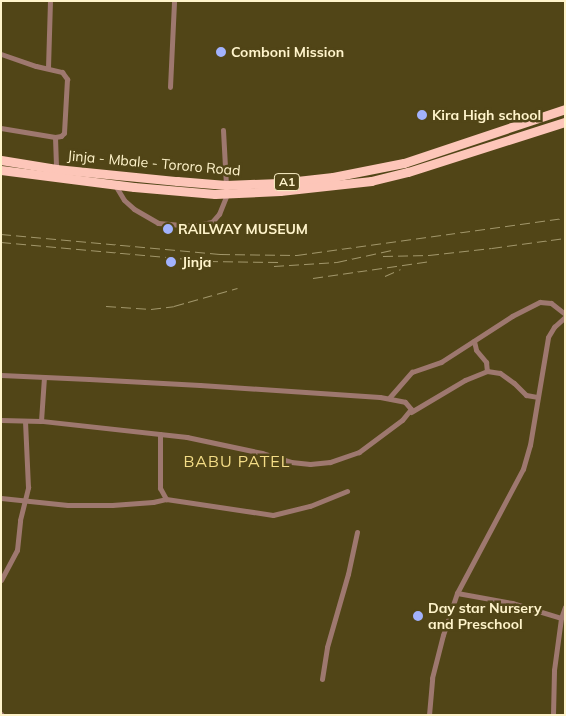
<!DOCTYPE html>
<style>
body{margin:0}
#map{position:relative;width:566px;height:716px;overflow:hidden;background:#514517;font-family:Mulish,sans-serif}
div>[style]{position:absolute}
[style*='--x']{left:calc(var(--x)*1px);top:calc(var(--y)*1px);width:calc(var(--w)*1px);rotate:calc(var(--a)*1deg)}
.street>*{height:5px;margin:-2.5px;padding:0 2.5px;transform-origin:2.5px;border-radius:2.5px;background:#9e786f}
.highway>*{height:9px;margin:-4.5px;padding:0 4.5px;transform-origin:4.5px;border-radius:4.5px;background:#fdc6b9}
.rail>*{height:1px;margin-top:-0.5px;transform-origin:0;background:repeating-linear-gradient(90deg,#a1966a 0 10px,transparent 0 15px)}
.dots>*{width:14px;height:14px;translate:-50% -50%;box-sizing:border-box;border:2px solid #514517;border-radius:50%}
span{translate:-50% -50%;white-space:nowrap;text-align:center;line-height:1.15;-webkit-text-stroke:5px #514517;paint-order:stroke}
.shield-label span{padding:1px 4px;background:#514517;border:1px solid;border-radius:4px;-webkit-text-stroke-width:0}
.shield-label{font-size:12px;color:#fff4cb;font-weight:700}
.poi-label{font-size:14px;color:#fff4cb;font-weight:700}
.left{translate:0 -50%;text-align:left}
.street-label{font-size:14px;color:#fff4cb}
.quarter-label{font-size:16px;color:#f4dd87;letter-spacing:1px}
.frame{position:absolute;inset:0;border:2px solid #fff4cb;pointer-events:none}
</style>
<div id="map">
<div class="street">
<i style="--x:1;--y:54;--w:37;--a:19"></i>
<i style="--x:36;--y:66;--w:27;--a:13"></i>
<i style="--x:62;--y:72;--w:9;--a:54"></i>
<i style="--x:67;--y:79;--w:54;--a:93.2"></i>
<i style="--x:64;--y:133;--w:4;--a:135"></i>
<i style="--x:61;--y:136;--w:6;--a:171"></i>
<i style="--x:55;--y:137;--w:55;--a:-170.5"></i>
<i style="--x:48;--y:68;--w:67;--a:-88.3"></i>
<i style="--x:170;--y:87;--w:86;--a:-87.3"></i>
<i style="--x:223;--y:130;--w:55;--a:86.9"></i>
<i style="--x:55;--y:137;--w:32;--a:88"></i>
<i style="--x:115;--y:185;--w:17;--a:59"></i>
<i style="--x:124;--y:200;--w:13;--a:42"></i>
<i style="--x:134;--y:209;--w:28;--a:30"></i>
<i style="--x:158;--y:223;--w:35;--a:5"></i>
<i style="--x:193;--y:226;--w:19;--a:-12"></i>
<i style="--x:212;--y:222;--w:11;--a:-49"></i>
<i style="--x:219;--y:214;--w:22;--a:-68"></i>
<i style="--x:474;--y:341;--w:9;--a:77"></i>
<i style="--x:476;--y:350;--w:16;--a:50"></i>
<i style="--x:486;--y:362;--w:9;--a:84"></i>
<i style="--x:1;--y:375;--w:88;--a:2.6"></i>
<i style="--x:89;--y:379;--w:111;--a:3.1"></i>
<i style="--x:200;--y:385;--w:180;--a:3.8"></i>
<i style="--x:380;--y:397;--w:25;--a:11"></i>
<i style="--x:405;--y:402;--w:9;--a:49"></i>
<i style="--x:411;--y:409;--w:14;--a:129"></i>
<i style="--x:402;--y:420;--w:54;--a:143.3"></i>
<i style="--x:359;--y:452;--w:31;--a:161"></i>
<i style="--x:330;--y:462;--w:20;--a:174"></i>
<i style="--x:310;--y:464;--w:19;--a:-174"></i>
<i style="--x:291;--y:462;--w:30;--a:-163"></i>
<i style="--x:262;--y:453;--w:77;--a:-168"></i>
<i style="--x:187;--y:437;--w:147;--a:-173.7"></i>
<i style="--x:41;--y:421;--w:44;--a:-86.1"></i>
<i style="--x:389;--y:398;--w:35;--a:-49"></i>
<i style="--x:412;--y:372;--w:31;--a:-19"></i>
<i style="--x:441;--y:362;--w:85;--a:-32.9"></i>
<i style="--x:512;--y:316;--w:31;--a:-27"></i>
<i style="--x:540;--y:302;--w:11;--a:5"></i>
<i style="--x:551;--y:303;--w:18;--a:38"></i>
<i style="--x:411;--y:412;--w:63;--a:-30.7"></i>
<i style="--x:465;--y:380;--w:24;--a:-22"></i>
<i style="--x:487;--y:371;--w:13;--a:9"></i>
<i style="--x:500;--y:373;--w:17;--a:36"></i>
<i style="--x:514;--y:383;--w:17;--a:45"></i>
<i style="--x:526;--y:395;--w:11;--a:10"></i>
<i style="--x:1;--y:420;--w:40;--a:1.4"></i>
<i style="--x:160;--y:434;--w:54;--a:90"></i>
<i style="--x:160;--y:488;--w:13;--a:61"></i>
<i style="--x:166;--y:499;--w:108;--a:8.5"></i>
<i style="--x:273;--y:515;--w:38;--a:-14"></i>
<i style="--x:310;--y:506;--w:40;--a:-22"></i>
<i style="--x:1;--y:498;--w:67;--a:6"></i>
<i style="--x:68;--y:505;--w:44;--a:0"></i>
<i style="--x:112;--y:505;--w:41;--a:-4.2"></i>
<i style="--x:153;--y:502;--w:13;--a:-13"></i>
<i style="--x:1;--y:580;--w:34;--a:-62"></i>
<i style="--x:17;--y:550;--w:30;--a:-84"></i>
<i style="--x:20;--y:520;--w:34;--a:-76"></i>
<i style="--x:28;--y:487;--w:66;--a:-92.6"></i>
<i style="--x:457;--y:593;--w:56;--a:10.3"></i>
<i style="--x:512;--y:603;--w:51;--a:17"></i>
<i style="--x:322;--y:679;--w:32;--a:-81"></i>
<i style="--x:327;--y:647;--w:76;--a:-74"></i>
<i style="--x:348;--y:574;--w:43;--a:-77.9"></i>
<i style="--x:1;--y:714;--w:1;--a:45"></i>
<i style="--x:429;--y:715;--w:37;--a:-85"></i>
<i style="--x:432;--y:678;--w:44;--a:-75.7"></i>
<i style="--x:443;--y:635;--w:44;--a:-71.6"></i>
<i style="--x:457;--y:593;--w:140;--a:-62"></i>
<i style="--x:523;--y:469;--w:25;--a:-74"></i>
<i style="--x:530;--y:445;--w:109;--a:-80.5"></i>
<i style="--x:548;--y:337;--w:12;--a:-59"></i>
<i style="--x:554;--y:327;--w:15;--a:-42"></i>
<i style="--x:553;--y:715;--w:45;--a:-88.7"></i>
<i style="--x:554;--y:670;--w:52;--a:-82.3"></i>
<i style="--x:561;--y:618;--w:12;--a:-70"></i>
</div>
<div class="highway">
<i style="--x:1;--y:160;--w:56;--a:9.3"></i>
<i style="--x:56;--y:169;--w:122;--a:5.7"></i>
<i style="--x:177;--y:181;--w:49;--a:4.7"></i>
<i style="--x:226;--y:185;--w:53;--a:-2.2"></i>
<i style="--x:279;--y:183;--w:54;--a:-6.3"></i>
<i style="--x:333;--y:177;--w:72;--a:-11.2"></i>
<i style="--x:404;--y:163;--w:170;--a:-18.5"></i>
<i style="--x:1;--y:170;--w:134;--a:7.3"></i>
<i style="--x:134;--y:187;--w:81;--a:4.9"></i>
<i style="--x:215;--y:194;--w:65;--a:-2.6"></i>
<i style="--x:280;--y:191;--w:92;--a:-6.3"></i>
<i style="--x:371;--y:181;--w:38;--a:-14"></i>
<i style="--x:408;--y:172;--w:165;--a:-17.7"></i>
</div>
<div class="rail">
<i style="--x:1;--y:234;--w:220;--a:5.2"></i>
<i style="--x:220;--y:254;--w:77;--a:0.7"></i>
<i style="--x:297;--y:255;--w:271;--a:-7.9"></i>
<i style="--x:1;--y:242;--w:208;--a:5.2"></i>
<i style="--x:208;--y:261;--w:72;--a:0.8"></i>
<i style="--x:383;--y:256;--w:46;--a:-1.2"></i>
<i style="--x:429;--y:255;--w:63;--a:-6.3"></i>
<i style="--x:492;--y:248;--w:74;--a:-7.8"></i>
<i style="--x:274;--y:266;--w:63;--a:-3.6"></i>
<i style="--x:337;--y:262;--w:56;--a:-12.3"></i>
<i style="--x:385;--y:276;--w:17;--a:-24"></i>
<i style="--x:313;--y:278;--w:119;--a:-8.2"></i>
<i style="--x:106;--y:306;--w:45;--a:3.8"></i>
<i style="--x:151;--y:309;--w:23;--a:-7"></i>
<i style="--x:174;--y:306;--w:66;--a:-15.9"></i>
</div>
<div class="dots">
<i style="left:221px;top:52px;background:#a2b2fd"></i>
<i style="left:422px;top:115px;background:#a2b2fd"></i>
<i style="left:168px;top:229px;background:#a2b2fd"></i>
<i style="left:171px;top:262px;background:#a2b2fd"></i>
<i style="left:418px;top:616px;background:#a2b2fd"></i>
</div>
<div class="shield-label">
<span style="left:287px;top:182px">A1</span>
</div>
<div class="poi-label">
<span class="left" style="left:231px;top:52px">Comboni Mission</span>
<span class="left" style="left:432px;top:115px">Kira High school</span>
<span class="left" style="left:178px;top:229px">RAILWAY MUSEUM</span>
<span class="left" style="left:182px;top:262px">Jinja</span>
<span class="left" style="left:428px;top:616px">Day star Nursery<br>and Preschool</span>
</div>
<div class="street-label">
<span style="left:154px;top:163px;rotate:5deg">Jinja - Mbale - Tororo Road</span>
</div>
<div class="quarter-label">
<span style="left:237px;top:461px">BABU PATEL</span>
</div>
<div class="frame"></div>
</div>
